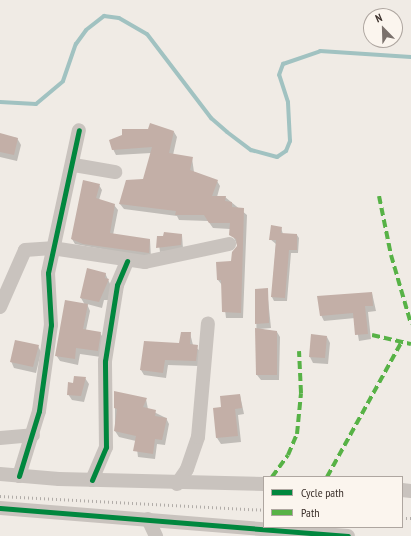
<!DOCTYPE html>
<style>
body{margin:0}
#map{position:relative;width:411px;height:536px;overflow:hidden;background:#f0ebe5;font-family:"PT Sans Narrow",sans-serif}
div>[style]{position:absolute}
[style*='--x']{left:calc(var(--x)*1px);top:calc(var(--y)*1px);width:calc(var(--w)*1px);rotate:calc(var(--a)*1deg)}
.shadow>*{inset:0;background:#0003}
.stream>*{height:4px;margin:-2px;padding:0 2px;transform-origin:2px;border-radius:2px;background:#a1c2c1}
.building>*{inset:0;background:#c3afa7}
.minor>*{height:14px;margin:-7px;padding:0 7px;transform-origin:7px;border-radius:7px;background:#c9c3be}
.rail>*{height:3px;margin-top:-1.5px;transform-origin:0;background:repeating-linear-gradient(90deg,#b1aca8 0 1px,transparent 0 4px)}
.quiet>*{height:4px;margin-top:-2px;transform-origin:0;background:repeating-linear-gradient(90deg,#57b246 0 8px,transparent 0 12px)}
.cycleway>*{height:5px;margin:-2.5px;padding:0 2.5px;transform-origin:2.5px;border-radius:2.5px;background:#00873e}
span{translate:-50% -50%;white-space:nowrap;text-align:center;line-height:1.15;-webkit-text-stroke:4px #fbf5ee;paint-order:stroke}
.legend{position:absolute;left:263px;top:476px;width:140px;height:52px;box-sizing:border-box;background:#fbf5ee;border:1px solid #aea6a0;margin:0;padding:5px 7px;list-style:none;font-size:12px;color:#3b302b}
.legend li{display:flex;align-items:center;gap:8px;height:20px}
.legend b{width:20px;border:1px solid #aea6a0}
.north{position:absolute;left:363px;top:8px;width:40px;height:40px;box-sizing:border-box;background:#fbf5ee;border:1px solid #aea6a0;border-radius:50%;rotate:337deg;font-size:11px;font-weight:700;line-height:16px;text-align:center;color:#3b302b}
.north::after{content:'';display:block;margin:auto;width:14px;height:18px;background:#7a716c;clip-path:polygon(50% 0,100% 100%,50% 72%,0 100%)}
</style>
<div id="map">
<div class="shadow">
<i style="clip-path:polygon(174px 132px,177px 137px,173px 155px,192px 158px,194px 172px,217px 181px,220px 186px,217px 197px,225px 197px,247px 215px,243px 318px,226px 318px,222px 285px,218px 280px,232px 262px,238px 247px,230px 229px,213px 228px,208px 221px,179px 220px,177px 216px,124px 209px,120px 204px,144px 180px,151px 153px,116px 155px,113px 149px)"></i>
<i style="clip-path:polygon(0 135px,17px 138px,21px 145px,17px 161px,0 157px)"></i>
<i style="clip-path:polygon(99px 185px,102px 190px,99px 200px,114px 205px,118px 210px,113px 235px,150px 240px,151px 258px,75px 244px,72px 239px)"></i>
<i style="clip-path:polygon(281px 228px,283px 234px,297px 235px,299px 238px,298px 253px,291px 253px,287px 301px,274px 301px,272px 297px,276px 244px,270px 239px)"></i>
<i style="clip-path:polygon(182px 235px,183px 249px,160px 252px,158px 237px)"></i>
<i style="clip-path:polygon(105px 273px,111px 286px,108px 300px,104px 300px,102px 308px,87px 304px,90px 311px,86px 330px,100px 333px,104px 339px,101px 357px,80px 354px,78px 365px,60px 361px,56px 355px,85px 305px,81px 298px)"></i>
<i style="clip-path:polygon(267px 289px,271px 328px,259px 329px,277px 332px,280px 337px,279px 380px,261px 380px,257px 375px,256px 290px)"></i>
<i style="clip-path:polygon(372px 293px,376px 311px,368px 312px,371px 339px,359px 341px,355px 318px,324px 321px,321px 315px)"></i>
<i style="clip-path:polygon(190px 333px,193px 345px,200px 351px,199px 366px,168px 365px,166px 378px,144px 375px,141px 370px,180px 344px)"></i>
<i style="clip-path:polygon(327px 337px,330px 343px,328px 364px,313px 363px,310px 357px)"></i>
<i style="clip-path:polygon(38px 346px,41px 352px,36px 373px,14px 368px,11px 361px)"></i>
<i style="clip-path:polygon(85px 378px,89px 384px,84px 402px,72px 400px,68px 394px,74px 384px)"></i>
<i style="clip-path:polygon(115px 392px,146px 399px,148px 409px,166px 418px,169px 424px,165px 445px,157px 444px,155px 459px,138px 457px,136px 441px,119px 437px,115px 431px)"></i>
<i style="clip-path:polygon(240px 395px,244px 414px,238px 415px,241px 442px,221px 444px,217px 438px,222px 408px)"></i>
</div>
<div class="stream">
<i style="--x:0;--y:102;--w:36;--a:3"></i>
<i style="--x:36;--y:104;--w:35;--a:-40"></i>
<i style="--x:63;--y:81;--w:39;--a:-71"></i>
<i style="--x:76;--y:44;--w:17;--a:-54"></i>
<i style="--x:86;--y:30;--w:23;--a:-38"></i>
<i style="--x:104;--y:16;--w:15;--a:8"></i>
<i style="--x:119;--y:18;--w:32;--a:30"></i>
<i style="--x:147;--y:34;--w:106;--a:52.7"></i>
<i style="--x:211;--y:118;--w:21;--a:41"></i>
<i style="--x:227;--y:132;--w:30;--a:37"></i>
<i style="--x:251;--y:150;--w:27;--a:15"></i>
<i style="--x:277;--y:157;--w:11;--a:-34"></i>
<i style="--x:286;--y:151;--w:11;--a:-68"></i>
<i style="--x:290;--y:141;--w:39;--a:-93"></i>
<i style="--x:288;--y:102;--w:28;--a:-108"></i>
<i style="--x:279;--y:75;--w:12;--a:-70"></i>
<i style="--x:283;--y:64;--w:39;--a:-19"></i>
<i style="--x:320;--y:51;--w:91;--a:3.8"></i>
</div>
<div class="building">
<i style="clip-path:polygon(150px 123px,174px 131px,169px 153px,193px 157px,190px 170px,218px 180px,212px 196px,226px 196px,225px 201px,232px 202px,232px 207px,244px 208px,241px 313px,222px 312px,221px 280px,217px 280px,216px 262px,231px 261px,232px 252px,237px 246px,236px 239px,229px 235px,230px 223px,209px 223px,204px 215px,175px 215px,176px 211px,119px 204px,126px 180px,143px 179px,152px 147px,112px 150px,109px 140px,122px 135px,122px 129px,148px 129px)"></i>
<i style="clip-path:polygon(0 133px,18px 138px,14px 155px,0 152px)"></i>
<i style="clip-path:polygon(83px 180px,100px 184px,96px 198px,115px 204px,110px 233px,150px 239px,149px 253px,83px 244px,71px 239px)"></i>
<i style="clip-path:polygon(271px 225px,282px 227px,281px 233px,297px 234px,297px 250px,289px 250px,285px 298px,271px 297px,276px 240px,269px 240px)"></i>
<i style="clip-path:polygon(164px 232px,182px 234px,181px 245px,156px 248px,157px 236px,163px 236px)"></i>
<i style="clip-path:polygon(87px 268px,106px 273px,105px 278px,109px 279px,99px 302px,80px 298px)"></i>
<i style="clip-path:polygon(268px 288px,269px 323px,255px 324px,255px 289px)"></i>
<i style="clip-path:polygon(372px 292px,373px 306px,365px 306px,368px 334px,355px 335px,353px 313px,320px 316px,317px 296px)"></i>
<i style="clip-path:polygon(65px 300px,88px 304px,83px 329px,101px 332px,98px 351px,76px 348px,75px 359px,55px 356px)"></i>
<i style="clip-path:polygon(255px 328px,277px 331px,277px 375px,256px 375px)"></i>
<i style="clip-path:polygon(181px 332px,191px 332px,190px 344px,198px 345px,196px 361px,165px 360px,163px 373px,140px 370px,144px 341px,179px 343px)"></i>
<i style="clip-path:polygon(311px 334px,327px 336px,325px 358px,309px 357px)"></i>
<i style="clip-path:polygon(15px 340px,39px 345px,33px 367px,10px 362px)"></i>
<i style="clip-path:polygon(74px 376px,86px 377px,81px 396px,67px 395px,68px 382px,73px 383px)"></i>
<i style="clip-path:polygon(114px 391px,147px 398px,143px 407px,156px 410px,155px 416px,167px 418px,162px 440px,155px 439px,153px 454px,133px 451px,136px 436px,114px 431px,117px 409px,114px 408px)"></i>
<i style="clip-path:polygon(240px 394px,242px 408px,235px 409px,238px 436px,216px 438px,213px 408px,221px 407px,220px 396px)"></i>
</div>
<div class="minor">
<i style="--x:74;--y:165;--w:42;--a:9.7"></i>
<i style="--x:0;--y:307;--w:62;--a:-66.3"></i>
<i style="--x:25;--y:250;--w:27;--a:-4"></i>
<i style="--x:52;--y:248;--w:94;--a:8.6"></i>
<i style="--x:145;--y:262;--w:86;--a:-12.1"></i>
<i style="--x:0;--y:438;--w:33;--a:-5"></i>
<i style="--x:0;--y:474;--w:59;--a:4.8"></i>
<i style="--x:59;--y:479;--w:205;--a:1.4"></i>
<i style="--x:19;--y:476;--w:68;--a:-72.9"></i>
<i style="--x:39;--y:411;--w:87;--a:-82.1"></i>
<i style="--x:51;--y:325;--w:52;--a:-93.3"></i>
<i style="--x:48;--y:273;--w:146;--a:-77.8"></i>
<i style="--x:92;--y:480;--w:36;--a:-67"></i>
<i style="--x:106;--y:447;--w:86;--a:-90.7"></i>
<i style="--x:105;--y:361;--w:77;--a:-81"></i>
<i style="--x:117;--y:285;--w:26;--a:-67"></i>
<i style="--x:177;--y:484;--w:18;--a:-56"></i>
<i style="--x:187;--y:469;--w:34;--a:-71"></i>
<i style="--x:198;--y:437;--w:114;--a:-85"></i>
<i style="--x:402;--y:490;--w:9;--a:6"></i>
<i style="--x:0;--y:508;--w:349;--a:4.6"></i>
<i style="--x:148;--y:519;--w:19;--a:65"></i>
</div>
<div class="rail">
<i style="--x:0;--y:496;--w:264;--a:3"></i>
<i style="--x:402;--y:518;--w:9;--a:0"></i>
</div>
<div class="quiet">
<i style="--x:379;--y:196;--w:60;--a:78.5"></i>
<i style="--x:391;--y:255;--w:72;--a:73.8"></i>
<i style="--x:372;--y:335;--w:40;--a:13"></i>
<i style="--x:272;--y:477;--w:27;--a:-54"></i>
<i style="--x:288;--y:455;--w:23;--a:-67"></i>
<i style="--x:297;--y:434;--w:41;--a:-84.4"></i>
<i style="--x:301;--y:393;--w:42;--a:-92.7"></i>
<i style="--x:327;--y:477;--w:155;--a:-61.1"></i>
</div>
<div class="cycleway">
<i style="--x:19;--y:476;--w:68;--a:-72.9"></i>
<i style="--x:39;--y:411;--w:87;--a:-82.1"></i>
<i style="--x:51;--y:325;--w:52;--a:-93.3"></i>
<i style="--x:48;--y:273;--w:146;--a:-77.8"></i>
<i style="--x:92;--y:480;--w:36;--a:-67"></i>
<i style="--x:106;--y:447;--w:86;--a:-90.7"></i>
<i style="--x:105;--y:361;--w:77;--a:-81"></i>
<i style="--x:117;--y:285;--w:26;--a:-67"></i>
<i style="--x:0;--y:508;--w:349;--a:4.6"></i>
</div>
<ul class="legend">
<li><b style="height:5px;background:#00873e"></b>Cycle path</li>
<li><b style="height:5px;background:#57b246"></b>Path</li>
</ul>
<div class="north">N</div>
</div>
